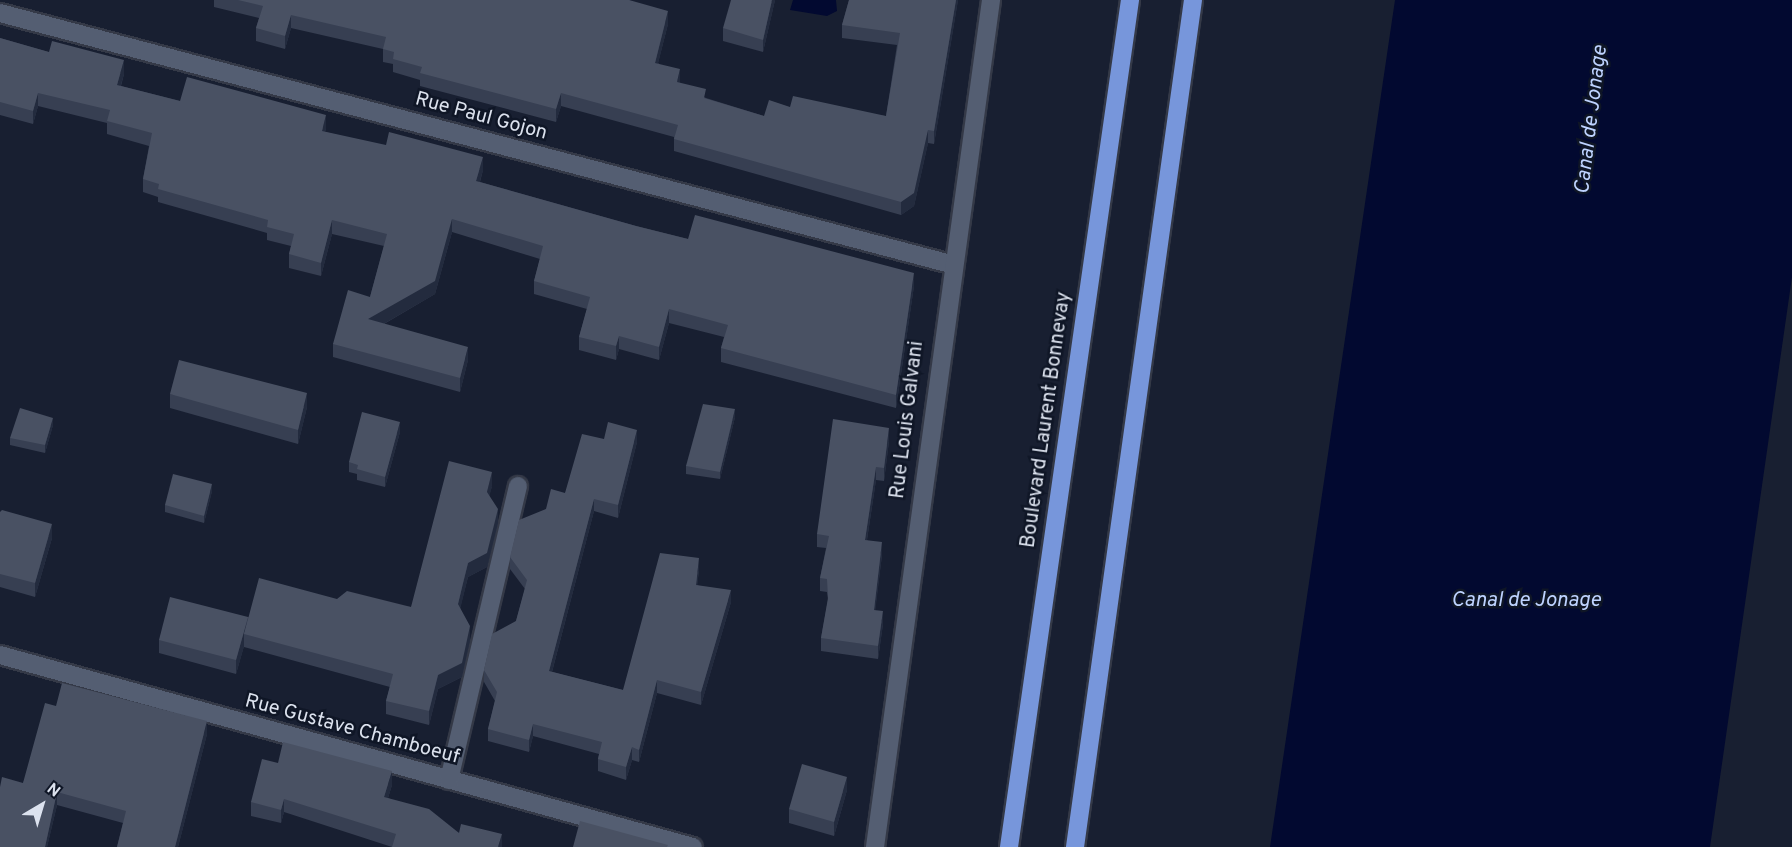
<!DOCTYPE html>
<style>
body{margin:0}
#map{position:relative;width:1792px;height:847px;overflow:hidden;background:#181f31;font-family:Overpass,sans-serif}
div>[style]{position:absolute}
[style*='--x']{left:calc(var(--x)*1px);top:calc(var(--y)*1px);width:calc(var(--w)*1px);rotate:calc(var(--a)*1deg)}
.water>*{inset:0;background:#020930}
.roads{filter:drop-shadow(2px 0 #343947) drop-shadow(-2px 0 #343947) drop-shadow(0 2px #343947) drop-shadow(0 -2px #343947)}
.minor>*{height:18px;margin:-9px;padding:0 9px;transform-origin:9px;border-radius:9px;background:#545e72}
.highway>*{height:18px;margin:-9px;padding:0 9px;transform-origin:9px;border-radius:9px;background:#7796db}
.wall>*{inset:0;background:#373f52}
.shaded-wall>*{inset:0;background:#232b3e}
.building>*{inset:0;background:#495163}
span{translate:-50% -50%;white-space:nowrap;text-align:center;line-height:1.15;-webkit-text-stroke:5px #0f1626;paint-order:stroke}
.street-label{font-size:20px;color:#dce2ee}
.water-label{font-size:21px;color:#bed3ff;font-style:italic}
.north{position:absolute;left:12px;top:775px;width:60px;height:60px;-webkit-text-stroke:4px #0f1626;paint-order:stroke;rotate:38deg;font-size:16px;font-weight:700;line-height:24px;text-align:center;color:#dce2ee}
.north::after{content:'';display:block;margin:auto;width:21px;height:27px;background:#dce2ee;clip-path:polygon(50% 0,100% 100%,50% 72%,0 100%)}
</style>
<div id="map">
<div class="water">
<i style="clip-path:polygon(793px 0,836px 0,837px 11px,827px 16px,790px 10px)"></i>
<i style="clip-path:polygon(1395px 0,1792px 0,1792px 277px,1710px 847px,1270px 847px)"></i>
</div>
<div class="roads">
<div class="minor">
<i style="--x:0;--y:13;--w:984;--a:14.79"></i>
<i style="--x:0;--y:655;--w:719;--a:15.49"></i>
<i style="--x:449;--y:780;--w:302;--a:-76.8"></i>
<i style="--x:875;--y:847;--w:855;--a:-82.2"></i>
</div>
<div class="highway">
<i style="--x:1009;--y:847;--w:856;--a:-81.87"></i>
<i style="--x:1075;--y:847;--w:855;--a:-82.07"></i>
</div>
</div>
<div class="wall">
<i style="clip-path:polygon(214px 0,629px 0,668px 24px,658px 63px,680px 83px,706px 98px,764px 116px,790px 107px,886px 116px,897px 45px,842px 38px,842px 25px,849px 0,958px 0,934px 144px,928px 143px,914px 206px,901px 215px,674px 151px,674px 137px,561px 106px,556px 122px,420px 86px,420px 80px,393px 72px,393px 64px,383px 62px,383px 49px,291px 28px,285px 49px,256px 41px,256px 28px,259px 18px,214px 7px)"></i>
<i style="clip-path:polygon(775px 0,763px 52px,723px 41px,723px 28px)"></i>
<i style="clip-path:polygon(0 38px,124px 74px,121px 86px,180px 101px,326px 128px,325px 132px,483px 170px,480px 182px,636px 226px,688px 239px,914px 286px,896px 408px,721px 362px,721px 348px,724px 337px,669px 323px,659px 360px,619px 349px,616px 360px,579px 350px,579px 337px,587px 309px,534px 294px,534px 281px,540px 259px,452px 232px,435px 294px,384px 324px,468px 360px,460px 392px,333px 357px,333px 344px,370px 297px,384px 246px,332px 234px,321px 276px,289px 268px,289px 254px,291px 246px,267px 240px,267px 233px,158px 202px,158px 197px,143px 192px,143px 179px,149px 146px,107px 134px,107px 123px,38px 106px,33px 124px,0 115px)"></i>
<i style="clip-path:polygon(170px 394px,307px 407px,298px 444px,170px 408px)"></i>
<i style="clip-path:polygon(735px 417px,720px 479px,686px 474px,686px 466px)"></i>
<i style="clip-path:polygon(53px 425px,45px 453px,10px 445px,10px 438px)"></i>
<i style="clip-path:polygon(400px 432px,385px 487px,357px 480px,357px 474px,349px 472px,349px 462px)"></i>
<i style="clip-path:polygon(604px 439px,637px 442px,618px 518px,594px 511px,552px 672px,623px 690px,699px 570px,697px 585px,731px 602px,701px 705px,657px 693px,639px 762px,632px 760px,626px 780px,598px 771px,598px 759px,599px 754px,533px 736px,529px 752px,488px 741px,488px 729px,495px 701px,484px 682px,484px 670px,516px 621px,525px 589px,510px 569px,510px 557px,546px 509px,565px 493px)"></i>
<i style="clip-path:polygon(889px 441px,884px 481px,876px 480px,867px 540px,882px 555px,875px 610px,883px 624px,878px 659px,821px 651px,821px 638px,828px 600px,827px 592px,820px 591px,820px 578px,826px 548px,817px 547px,817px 534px)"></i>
<i style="clip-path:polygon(492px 486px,489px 496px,498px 523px,487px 567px,468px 577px,460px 608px,470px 640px,462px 677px,438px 689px,429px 725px,386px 714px,386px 701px,390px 687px,244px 647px,244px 646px,236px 674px,159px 653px,159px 640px,248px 617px,337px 599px,411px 607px)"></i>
<i style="clip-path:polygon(212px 491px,204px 523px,165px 512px,165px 505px)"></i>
<i style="clip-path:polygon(0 512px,52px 538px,35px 597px,0 587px)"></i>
<i style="clip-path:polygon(56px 706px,207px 734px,178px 847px,117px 847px,123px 823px,57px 805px,47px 847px,0 847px,23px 783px)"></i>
<i style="clip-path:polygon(278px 763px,392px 785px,388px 798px,459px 833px,502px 847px,392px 847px,284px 812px,281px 823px,251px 816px,251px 802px)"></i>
<i style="clip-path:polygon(847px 790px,834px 836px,789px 823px,789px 809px)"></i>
</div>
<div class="shaded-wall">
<i style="clip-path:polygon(772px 0,775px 0,763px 52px,763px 40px)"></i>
<i style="clip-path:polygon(956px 0,958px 0,934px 144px,934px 131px)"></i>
<i style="clip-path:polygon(668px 11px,668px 24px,655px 75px,655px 63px)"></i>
<i style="clip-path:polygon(291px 15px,291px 28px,285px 49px,285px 36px)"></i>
<i style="clip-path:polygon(124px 60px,124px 74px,117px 98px,117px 85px)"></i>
<i style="clip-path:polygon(680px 69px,680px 82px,677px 94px,677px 82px)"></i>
<i style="clip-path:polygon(38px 93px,38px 106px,33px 124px,33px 111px)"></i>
<i style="clip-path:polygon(561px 93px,561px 106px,556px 122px,556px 109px)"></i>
<i style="clip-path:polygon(326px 115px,326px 128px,322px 144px,322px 131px)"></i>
<i style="clip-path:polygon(928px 130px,928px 143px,914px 206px,901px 215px,901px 202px)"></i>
<i style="clip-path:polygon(483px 157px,483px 170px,476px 195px,476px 181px)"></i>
<i style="clip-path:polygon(452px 219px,452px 232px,435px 294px,368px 333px,368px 319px)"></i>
<i style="clip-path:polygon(332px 220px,332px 234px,321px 276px,321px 263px)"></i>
<i style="clip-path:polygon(914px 273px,914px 286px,896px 408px,896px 395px)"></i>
<i style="clip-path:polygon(669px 309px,669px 323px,659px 360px,659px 347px)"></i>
<i style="clip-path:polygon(619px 336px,619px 349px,616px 360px,616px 346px)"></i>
<i style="clip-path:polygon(468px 347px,468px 360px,460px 392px,460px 378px)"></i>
<i style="clip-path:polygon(307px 393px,307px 407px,298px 444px,298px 430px)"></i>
<i style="clip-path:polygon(735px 409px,735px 417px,720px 479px,720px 472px)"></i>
<i style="clip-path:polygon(53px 418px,53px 425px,45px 453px,45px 445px)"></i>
<i style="clip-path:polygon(400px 422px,400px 432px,385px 487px,385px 477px)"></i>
<i style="clip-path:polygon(889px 428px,889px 441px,884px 481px,884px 468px)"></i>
<i style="clip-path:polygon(637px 430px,637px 442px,618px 518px,618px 505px)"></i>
<i style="clip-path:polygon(876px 467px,876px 480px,865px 552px,865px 540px)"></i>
<i style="clip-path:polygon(492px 472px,492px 486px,487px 506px,487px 492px)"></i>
<i style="clip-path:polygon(212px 484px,212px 491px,204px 523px,204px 516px)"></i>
<i style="clip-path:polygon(594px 499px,594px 511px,549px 683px,549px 671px)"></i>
<i style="clip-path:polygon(498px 509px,498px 523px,487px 567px,468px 577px,458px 618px,458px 604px,468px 563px)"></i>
<i style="clip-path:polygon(52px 524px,52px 538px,35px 597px,35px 583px)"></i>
<i style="clip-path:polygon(882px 542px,882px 555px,874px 622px,874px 610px)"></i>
<i style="clip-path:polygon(699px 558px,699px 570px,696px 597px,696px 585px)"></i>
<i style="clip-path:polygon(731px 590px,731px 602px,701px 705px,701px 692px)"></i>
<i style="clip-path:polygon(883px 611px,883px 624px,878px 659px,878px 646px)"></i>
<i style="clip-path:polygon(248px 617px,244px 634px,244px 646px,236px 674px,236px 660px)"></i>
<i style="clip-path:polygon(470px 626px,470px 640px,462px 677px,438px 689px,429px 725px,429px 711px,438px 675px)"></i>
<i style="clip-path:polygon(657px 680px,657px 693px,639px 762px,639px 750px)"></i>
<i style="clip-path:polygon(207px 721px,207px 734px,178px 847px,175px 847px)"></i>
<i style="clip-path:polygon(533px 724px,533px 736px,529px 752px,529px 740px)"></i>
<i style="clip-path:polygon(632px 747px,632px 760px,626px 780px,626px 767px)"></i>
<i style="clip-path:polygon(392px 771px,392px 785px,384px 811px,384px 797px)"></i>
<i style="clip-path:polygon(847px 777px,847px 790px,834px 836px,834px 822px)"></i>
<i style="clip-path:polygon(57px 792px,57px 805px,47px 847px,45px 847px)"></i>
<i style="clip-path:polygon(284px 799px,284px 812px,281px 823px,281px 810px)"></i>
<i style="clip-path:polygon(502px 834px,502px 847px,498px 847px)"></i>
</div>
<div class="building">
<i style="clip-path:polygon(238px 0,629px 0,668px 11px,655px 63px,680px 69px,677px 82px,706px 89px,704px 98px,764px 116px,769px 100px,790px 107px,793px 96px,886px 116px,900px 33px,842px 25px,849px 0,956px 0,934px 131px,928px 130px,914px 193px,901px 202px,674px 139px,678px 125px,561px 93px,556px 109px,420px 73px,422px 67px,393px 59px,394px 52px,383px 49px,386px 37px,291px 15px,285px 36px,256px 28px,263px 6px)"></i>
<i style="clip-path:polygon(731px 0,772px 0,763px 40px,723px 28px)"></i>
<i style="clip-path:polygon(0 38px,49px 52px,52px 41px,124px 60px,117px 85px,180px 101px,187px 77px,326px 115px,322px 131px,386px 145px,389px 132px,483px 157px,476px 181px,636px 226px,688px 239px,695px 215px,914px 273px,896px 395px,721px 348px,728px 325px,669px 309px,659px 347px,619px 336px,616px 346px,579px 337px,590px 297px,534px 281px,543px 246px,452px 219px,435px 281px,368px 319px,468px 347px,460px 378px,333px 344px,348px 290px,370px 297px,387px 234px,332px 220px,321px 263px,289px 254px,294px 234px,267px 227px,268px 220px,158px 189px,159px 184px,143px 179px,152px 133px,107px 121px,110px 110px,38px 93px,33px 111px,0 102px)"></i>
<i style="clip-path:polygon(179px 360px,307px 393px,298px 430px,170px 394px)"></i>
<i style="clip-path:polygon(703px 404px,735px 409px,720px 472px,686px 466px)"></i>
<i style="clip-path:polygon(20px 408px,53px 418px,45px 445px,10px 438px)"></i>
<i style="clip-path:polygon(362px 412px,400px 422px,385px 477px,357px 469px,358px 465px,349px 462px)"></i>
<i style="clip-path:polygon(833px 419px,889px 428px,884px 468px,876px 467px,865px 540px,882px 542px,874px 610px,883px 611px,878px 646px,821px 638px,828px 598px,827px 579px,820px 578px,829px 536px,817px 534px)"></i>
<i style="clip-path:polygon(608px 422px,637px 430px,618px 505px,594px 499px,549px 671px,623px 690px,660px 553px,699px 558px,696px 585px,731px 590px,701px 692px,657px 680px,639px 750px,632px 747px,626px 767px,598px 759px,602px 742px,533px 724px,529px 740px,488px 729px,497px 692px,484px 670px,492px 634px,516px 621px,527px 580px,510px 557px,519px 520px,546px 509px,551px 489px,565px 493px,582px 434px,604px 439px)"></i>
<i style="clip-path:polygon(449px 461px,492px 472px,487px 492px,498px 509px,487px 553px,468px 563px,463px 583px,458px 604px,470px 626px,462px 663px,438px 675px,429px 711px,386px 701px,393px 674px,244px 634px,259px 578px,337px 599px,347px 591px,411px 607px)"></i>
<i style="clip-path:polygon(173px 474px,212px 484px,204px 516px,165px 505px)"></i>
<i style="clip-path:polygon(2px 510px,52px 524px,35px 583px,0 574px,0 512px)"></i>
<i style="clip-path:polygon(170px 597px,248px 617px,236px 660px,159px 640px)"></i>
<i style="clip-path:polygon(62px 683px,207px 721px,175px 847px,117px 847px,126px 811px,57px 792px,45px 847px,0 847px,0 787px,2px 777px,23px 783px,45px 703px,56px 706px)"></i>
<i style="clip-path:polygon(283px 742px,392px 771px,384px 797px,429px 809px,459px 833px,461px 824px,502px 834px,498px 847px,392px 847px,396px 834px,284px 799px,281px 810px,251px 802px,262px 759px,278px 763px)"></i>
<i style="clip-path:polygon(802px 764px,847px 777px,834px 822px,789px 809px)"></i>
<i style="clip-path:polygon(580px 821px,668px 845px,667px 847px,573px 847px)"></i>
</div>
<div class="street-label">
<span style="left:481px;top:117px;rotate:15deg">Rue Paul Gojon</span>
<span style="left:908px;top:420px;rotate:-83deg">Rue Louis Galvani</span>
<span style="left:1047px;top:420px;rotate:-82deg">Boulevard Laurent Bonnevay</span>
<span style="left:352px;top:730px;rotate:15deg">Rue Gustave Chamboeuf</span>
</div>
<div class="water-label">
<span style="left:1592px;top:120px;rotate:-83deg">Canal de Jonage</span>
<span style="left:1526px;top:601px">Canal de Jonage</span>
</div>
<div class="north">N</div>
</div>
